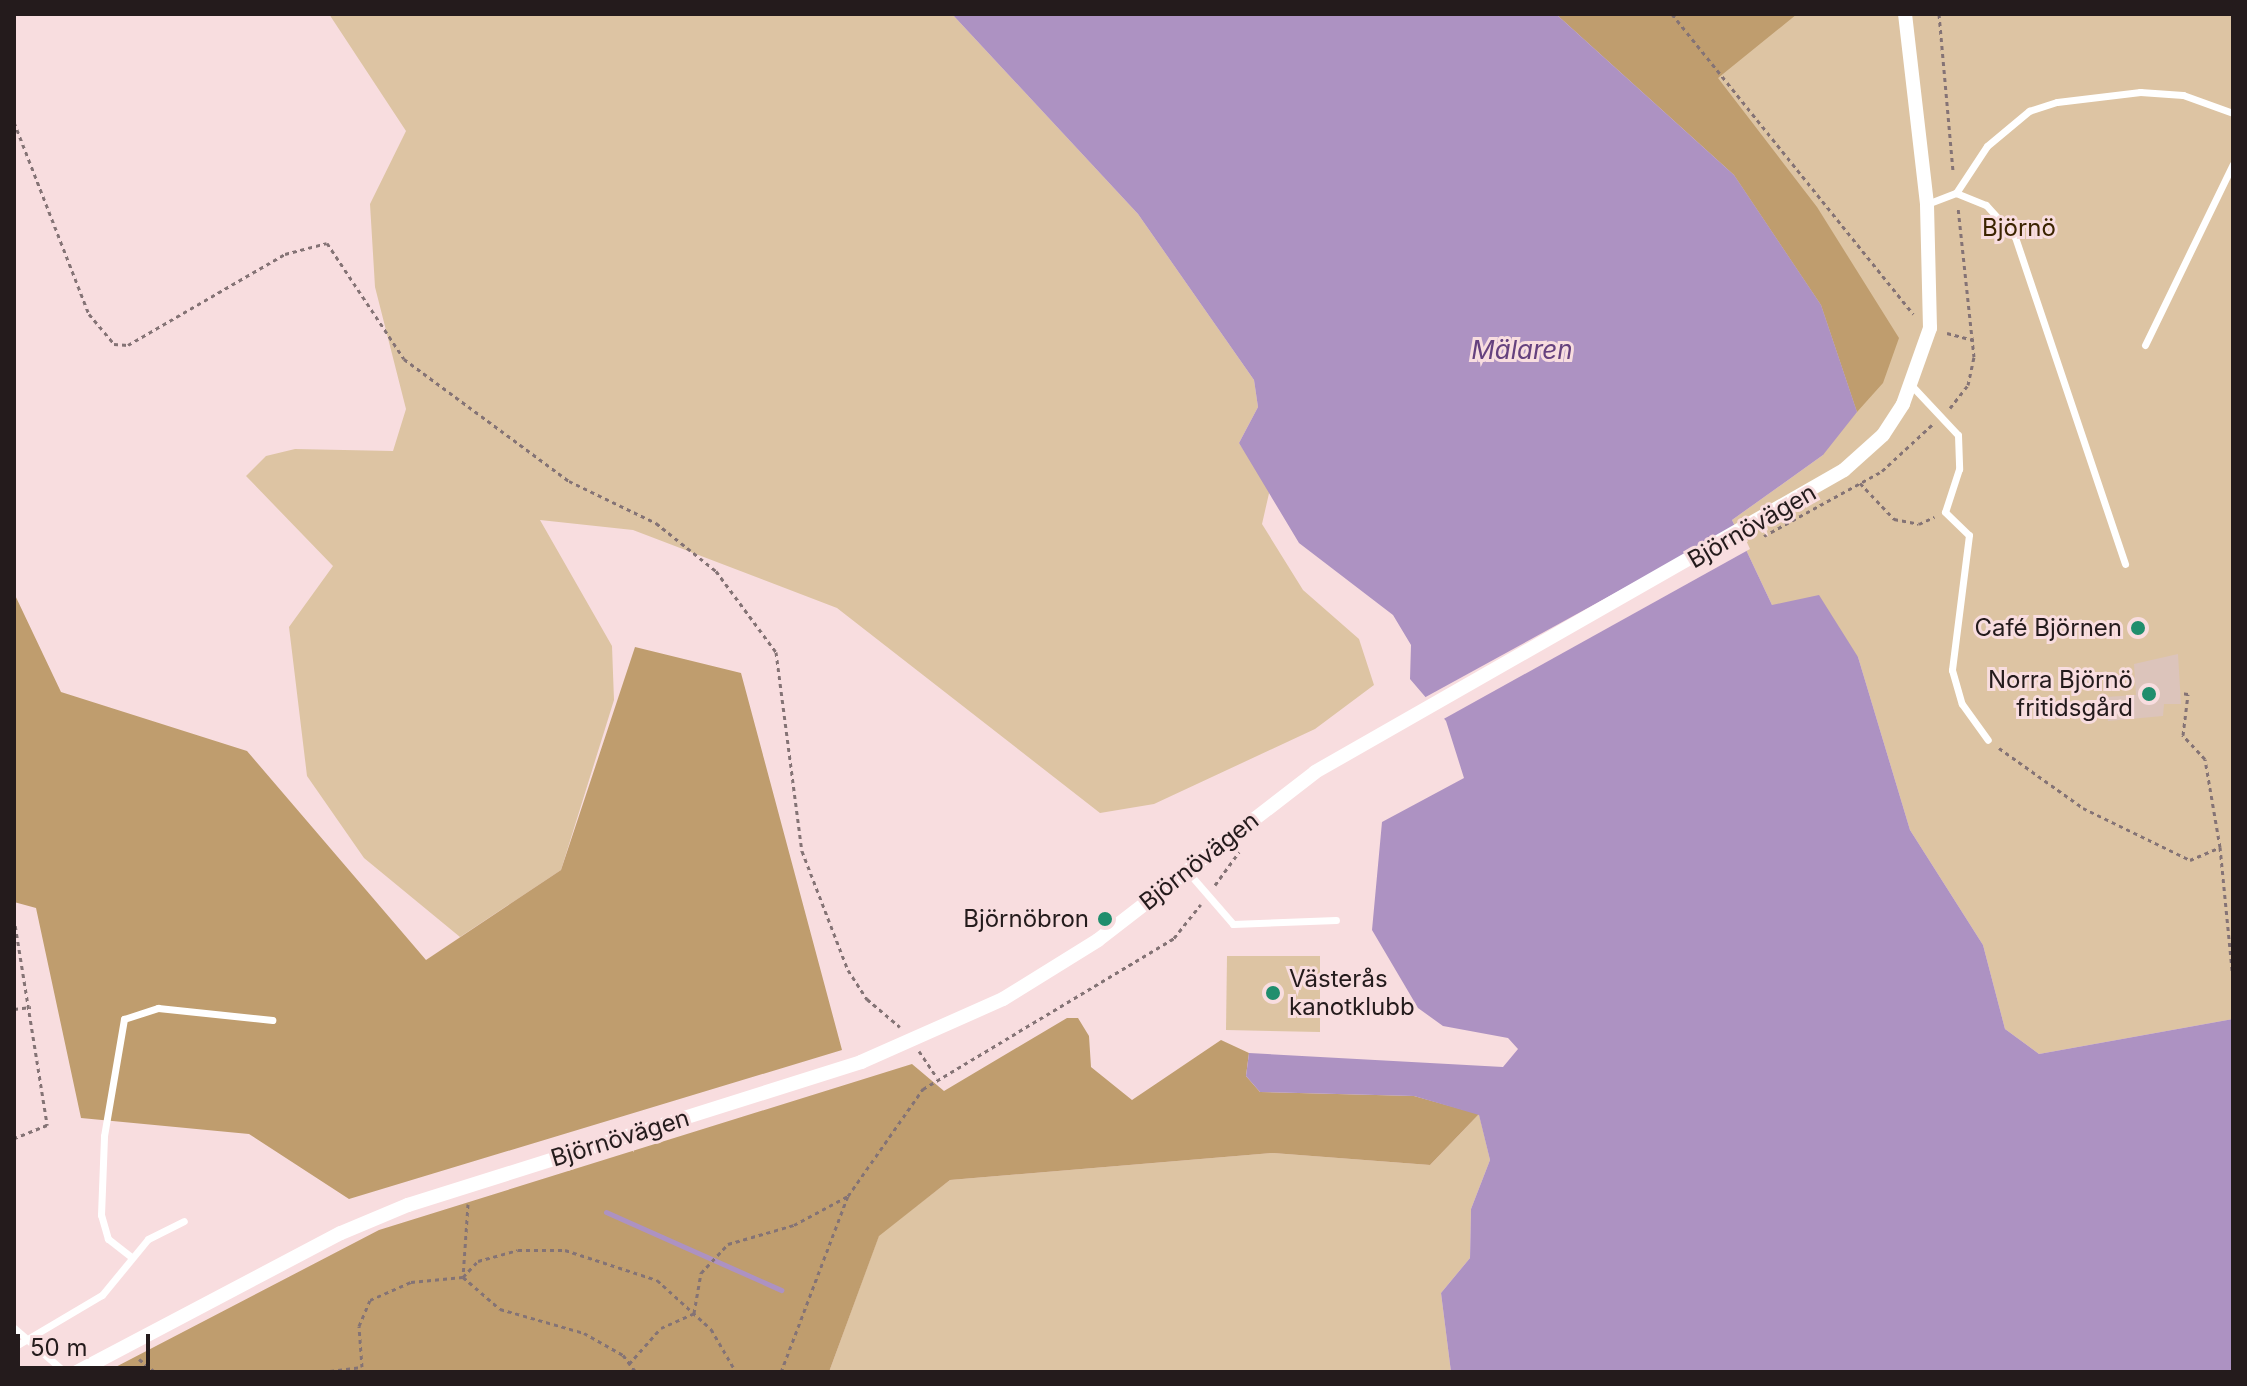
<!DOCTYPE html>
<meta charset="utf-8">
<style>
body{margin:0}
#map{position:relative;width:2247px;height:1386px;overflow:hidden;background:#f8dddf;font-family:Inter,sans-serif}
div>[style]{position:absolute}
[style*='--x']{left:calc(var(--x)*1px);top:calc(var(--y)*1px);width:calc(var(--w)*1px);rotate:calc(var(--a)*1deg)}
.green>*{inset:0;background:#ddc4a3}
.forest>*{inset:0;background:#bf9d6e}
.water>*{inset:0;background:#ad92c2}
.pier>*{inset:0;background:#f8dddf}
.stream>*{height:5px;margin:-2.5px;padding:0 2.5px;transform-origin:2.5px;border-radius:2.5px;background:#ad92c2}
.building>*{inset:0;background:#dcc4bb}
.path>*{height:3px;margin-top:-1.5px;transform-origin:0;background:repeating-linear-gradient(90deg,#847375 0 4px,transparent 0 8px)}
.lane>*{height:7px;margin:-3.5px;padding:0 3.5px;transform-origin:3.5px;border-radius:3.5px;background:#fff}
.street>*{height:14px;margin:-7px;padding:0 7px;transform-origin:7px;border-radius:7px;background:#fff}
.dots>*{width:22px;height:22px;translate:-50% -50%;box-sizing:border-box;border:4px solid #f8dddf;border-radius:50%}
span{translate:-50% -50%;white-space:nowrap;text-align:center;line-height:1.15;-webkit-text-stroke:6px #f8dddf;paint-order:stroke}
.park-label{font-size:24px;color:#3b2400}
.street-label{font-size:24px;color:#241b1c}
.poi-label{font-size:24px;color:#241b1c}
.right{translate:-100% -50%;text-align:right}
.left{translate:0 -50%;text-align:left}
.water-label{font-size:26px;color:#65417e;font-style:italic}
.frame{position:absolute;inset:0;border:16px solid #241b1c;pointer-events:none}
.scale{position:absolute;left:16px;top:1334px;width:134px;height:36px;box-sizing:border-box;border:4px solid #241b1c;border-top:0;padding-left:10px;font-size:24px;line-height:28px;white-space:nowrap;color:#241b1c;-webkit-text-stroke:6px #f8dddf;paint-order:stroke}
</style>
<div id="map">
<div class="green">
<i style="clip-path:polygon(329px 14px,952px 14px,1138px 214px,1254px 380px,1258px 407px,1239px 443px,1270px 489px,1262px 524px,1303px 590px,1359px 639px,1374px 685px,1315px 729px,1154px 804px,1100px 813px,837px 608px,633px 530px,540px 520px,612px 646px,614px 700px,561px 870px,460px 937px,364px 858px,307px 776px,289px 627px,333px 566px,246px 476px,266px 456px,295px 449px,393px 451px,406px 409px,375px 287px,370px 204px,406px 131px)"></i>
<i style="clip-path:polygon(1556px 14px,2233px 14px,2233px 1019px,2039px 1054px,2005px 1029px,1983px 945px,1910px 830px,1858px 657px,1772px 605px,1732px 520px,1823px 455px,1734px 175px)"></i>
<i style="clip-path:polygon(1227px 956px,1320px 956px,1320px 1032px,1226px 1030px)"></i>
<i style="clip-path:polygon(1479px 1114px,1490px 1160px,1471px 1209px,1470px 1258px,1441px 1293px,1451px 1372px,829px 1372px,879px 1235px,950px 1180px,1273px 1153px,1430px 1165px)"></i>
</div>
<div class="forest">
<i style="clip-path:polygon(1556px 14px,1797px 14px,1718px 78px,1817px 207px,1899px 338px,1883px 383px,1857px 412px,1821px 305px,1734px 175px)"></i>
<i style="clip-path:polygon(14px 593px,61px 692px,247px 751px,426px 960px,561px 870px,635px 647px,741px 673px,842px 1050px,349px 1199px,249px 1134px,81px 1118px,36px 908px,14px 902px)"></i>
<i style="clip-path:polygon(1067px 1018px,1078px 1018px,1089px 1036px,1091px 1067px,1132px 1100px,1221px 1040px,1249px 1053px,1246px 1076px,1260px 1092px,1414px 1096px,1479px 1114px,1430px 1165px,1273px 1153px,950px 1180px,879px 1236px,829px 1372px,106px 1372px,379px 1230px,912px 1064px,944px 1091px)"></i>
</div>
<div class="water">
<i style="clip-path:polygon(952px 14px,1556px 14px,1734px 175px,1821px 305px,1857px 412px,1823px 455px,1732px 520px,1772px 605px,1819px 595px,1858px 657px,1910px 830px,1983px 945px,2005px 1029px,2039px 1054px,2233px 1019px,2233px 1372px,1451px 1372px,1441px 1293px,1470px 1258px,1471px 1209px,1490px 1160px,1479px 1115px,1414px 1096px,1260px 1092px,1246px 1076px,1249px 1053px,1503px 1067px,1518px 1049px,1508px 1038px,1443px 1026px,1418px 1008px,1372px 930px,1382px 822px,1464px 778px,1446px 721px,1410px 679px,1411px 645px,1393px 615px,1299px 543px,1239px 443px,1258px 407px,1254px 380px,1138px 214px)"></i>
</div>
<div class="pier">
<i style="clip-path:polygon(1739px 525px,1750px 549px,1440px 721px,1422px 699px)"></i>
</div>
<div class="stream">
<i style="--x:606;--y:1212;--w:192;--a:24"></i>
</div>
<div class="building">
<i style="clip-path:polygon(2178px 654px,2181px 704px,2164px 704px,2163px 716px,2108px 721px,2106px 697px,2136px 695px,2134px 664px)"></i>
</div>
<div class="path">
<i style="--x:1672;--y:14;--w:385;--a:51.2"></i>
<i style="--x:1939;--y:14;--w:159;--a:84.9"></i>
<i style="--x:14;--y:122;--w:206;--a:68.7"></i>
<i style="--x:89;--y:314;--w:39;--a:50"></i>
<i style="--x:114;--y:344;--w:14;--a:4"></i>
<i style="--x:128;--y:345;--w:181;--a:-30.1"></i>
<i style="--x:285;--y:254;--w:43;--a:-14.7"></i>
<i style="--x:327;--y:243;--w:139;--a:56.4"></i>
<i style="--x:404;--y:359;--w:205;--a:36.5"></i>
<i style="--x:569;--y:481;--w:97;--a:25.8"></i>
<i style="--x:656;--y:523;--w:77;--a:38.7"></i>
<i style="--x:716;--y:571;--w:101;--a:53.5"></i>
<i style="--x:776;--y:652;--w:201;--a:82.6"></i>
<i style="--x:802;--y:851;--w:128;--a:68.9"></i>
<i style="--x:848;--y:970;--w:35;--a:57"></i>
<i style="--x:867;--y:999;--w:43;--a:40.3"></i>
<i style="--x:1947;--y:333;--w:28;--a:15"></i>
<i style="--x:1950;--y:408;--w:29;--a:-52"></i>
<i style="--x:1968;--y:385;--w:29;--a:-78"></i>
<i style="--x:1974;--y:357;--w:151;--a:-96.1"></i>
<i style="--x:1860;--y:483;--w:50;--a:46.6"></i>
<i style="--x:1894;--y:519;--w:25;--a:11"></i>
<i style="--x:1919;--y:524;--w:17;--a:-25"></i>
<i style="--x:1764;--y:536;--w:135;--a:-28.8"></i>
<i style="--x:1882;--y:471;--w:69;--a:-42.7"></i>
<i style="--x:1999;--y:748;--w:103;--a:35.5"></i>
<i style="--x:2083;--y:808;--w:119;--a:25.9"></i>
<i style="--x:2190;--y:860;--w:33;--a:-23"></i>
<i style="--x:2220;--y:847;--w:89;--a:-99.7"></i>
<i style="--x:2205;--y:759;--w:33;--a:-133"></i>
<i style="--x:2183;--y:735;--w:41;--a:-83"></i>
<i style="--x:2188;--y:694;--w:7;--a:-172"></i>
<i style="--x:2220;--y:847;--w:124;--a:84.4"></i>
<i style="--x:1215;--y:885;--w:41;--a:-54"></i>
<i style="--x:14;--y:918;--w:210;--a:80.9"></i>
<i style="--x:47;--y:1125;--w:35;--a:158"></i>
<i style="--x:14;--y:1009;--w:17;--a:-7"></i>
<i style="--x:919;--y:1051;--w:32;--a:56"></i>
<i style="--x:468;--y:1204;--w:73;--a:93.9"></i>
<i style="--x:463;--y:1277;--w:49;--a:40.9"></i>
<i style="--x:500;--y:1309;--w:87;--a:15.9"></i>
<i style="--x:584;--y:1333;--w:45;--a:29.4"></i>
<i style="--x:623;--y:1355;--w:21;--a:53"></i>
<i style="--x:139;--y:1359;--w:21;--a:39"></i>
<i style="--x:629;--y:1364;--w:48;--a:-48.4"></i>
<i style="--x:661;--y:1328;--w:36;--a:-24"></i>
<i style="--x:694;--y:1313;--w:41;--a:-80.1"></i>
<i style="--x:701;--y:1273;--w:40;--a:-47"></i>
<i style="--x:728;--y:1244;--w:69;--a:-16.1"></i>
<i style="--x:794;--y:1225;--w:61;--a:-28.2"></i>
<i style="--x:322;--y:1372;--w:40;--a:-7.1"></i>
<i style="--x:362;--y:1367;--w:41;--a:-94.2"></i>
<i style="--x:359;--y:1326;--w:28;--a:-67"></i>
<i style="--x:370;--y:1300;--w:45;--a:-23.7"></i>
<i style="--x:411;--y:1282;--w:52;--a:-5.5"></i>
<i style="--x:463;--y:1277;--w:22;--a:-47"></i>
<i style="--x:478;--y:1261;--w:41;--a:-15.4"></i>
<i style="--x:518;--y:1250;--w:47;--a:0"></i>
<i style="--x:565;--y:1250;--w:97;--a:18.1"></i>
<i style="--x:657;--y:1280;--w:73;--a:42.2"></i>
<i style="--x:711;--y:1329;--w:50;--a:59.8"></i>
<i style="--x:781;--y:1372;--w:188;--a:-69.2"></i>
<i style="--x:848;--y:1196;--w:131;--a:-55"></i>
<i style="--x:923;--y:1089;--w:293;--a:-31"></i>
<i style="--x:1174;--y:938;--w:43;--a:-51.5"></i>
</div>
<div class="lane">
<i style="--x:1956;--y:193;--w:32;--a:22"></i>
<i style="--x:1986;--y:205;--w:43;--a:47.8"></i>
<i style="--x:2015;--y:237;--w:345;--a:71.4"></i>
<i style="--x:1927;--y:204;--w:31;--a:-21"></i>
<i style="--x:1956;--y:193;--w:56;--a:-56.6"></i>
<i style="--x:1987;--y:146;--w:55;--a:-39.8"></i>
<i style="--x:2029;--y:111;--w:29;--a:-18"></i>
<i style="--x:2057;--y:102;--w:84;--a:-6.9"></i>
<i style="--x:2140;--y:92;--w:43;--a:4"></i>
<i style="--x:2183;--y:95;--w:53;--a:19.8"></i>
<i style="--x:2145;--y:345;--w:201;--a:-64.1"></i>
<i style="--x:1912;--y:386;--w:67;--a:46.8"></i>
<i style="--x:1958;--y:435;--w:34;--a:88"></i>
<i style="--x:1959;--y:469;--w:45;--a:108"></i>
<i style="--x:1945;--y:512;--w:33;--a:44"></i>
<i style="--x:1969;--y:535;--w:136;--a:97.2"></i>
<i style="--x:1952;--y:670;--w:35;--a:74"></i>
<i style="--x:1962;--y:704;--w:44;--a:54.2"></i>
<i style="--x:1187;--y:871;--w:70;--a:49"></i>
<i style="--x:1233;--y:924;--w:103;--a:-2.2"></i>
<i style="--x:130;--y:1256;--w:28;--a:-142"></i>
<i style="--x:108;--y:1239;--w:25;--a:-106"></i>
<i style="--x:101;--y:1215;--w:79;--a:-87.8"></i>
<i style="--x:104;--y:1136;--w:119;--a:-80.3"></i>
<i style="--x:124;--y:1019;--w:36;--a:-18"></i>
<i style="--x:158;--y:1008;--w:115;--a:6"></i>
<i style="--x:14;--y:1328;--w:67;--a:40.8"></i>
<i style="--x:14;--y:1347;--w:102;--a:-30.6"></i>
<i style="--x:102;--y:1295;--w:72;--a:-50.6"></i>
<i style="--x:148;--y:1239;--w:40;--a:-26.6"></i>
</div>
<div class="street">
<i style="--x:77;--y:1372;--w:298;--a:-27.8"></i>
<i style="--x:341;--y:1233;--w:73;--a:-22.7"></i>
<i style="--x:408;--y:1205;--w:475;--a:-17.5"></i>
<i style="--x:861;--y:1062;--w:155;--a:-23.9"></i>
<i style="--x:1003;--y:999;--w:112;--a:-31.8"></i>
<i style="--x:1098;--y:940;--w:274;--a:-37.7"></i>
<i style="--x:1315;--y:772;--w:609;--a:-29.72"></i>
<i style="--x:1844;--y:470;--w:52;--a:-41.9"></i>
<i style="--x:1883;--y:435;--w:37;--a:-57"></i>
<i style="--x:1903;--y:404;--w:81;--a:-70.4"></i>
<i style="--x:1930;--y:328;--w:124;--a:-91.4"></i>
<i style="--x:1927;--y:204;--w:191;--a:-96.6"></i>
</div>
<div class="dots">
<i style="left:2138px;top:628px;background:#208e6d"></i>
<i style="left:2149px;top:694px;background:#208e6d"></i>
<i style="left:1105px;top:919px;background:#208e6d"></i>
<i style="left:1273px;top:993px;background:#208e6d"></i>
</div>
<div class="park-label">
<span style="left:2019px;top:228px">Björnö</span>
</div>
<div class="street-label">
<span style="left:1752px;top:526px;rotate:-30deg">Björnövägen</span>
<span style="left:1199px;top:861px;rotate:-38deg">Björnövägen</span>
<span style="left:620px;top:1138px;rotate:-17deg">Björnövägen</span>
</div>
<div class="poi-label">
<span class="right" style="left:2122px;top:628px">Café Björnen</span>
<span class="right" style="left:2133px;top:694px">Norra Björnö<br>fritidsgård</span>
<span class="right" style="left:1089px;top:919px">Björnöbron</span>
<span class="left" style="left:1289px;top:993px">Västerås<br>kanotklubb</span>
</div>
<div class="water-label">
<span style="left:1522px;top:350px">Mälaren</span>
</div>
<div class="frame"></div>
<div class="scale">50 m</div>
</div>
